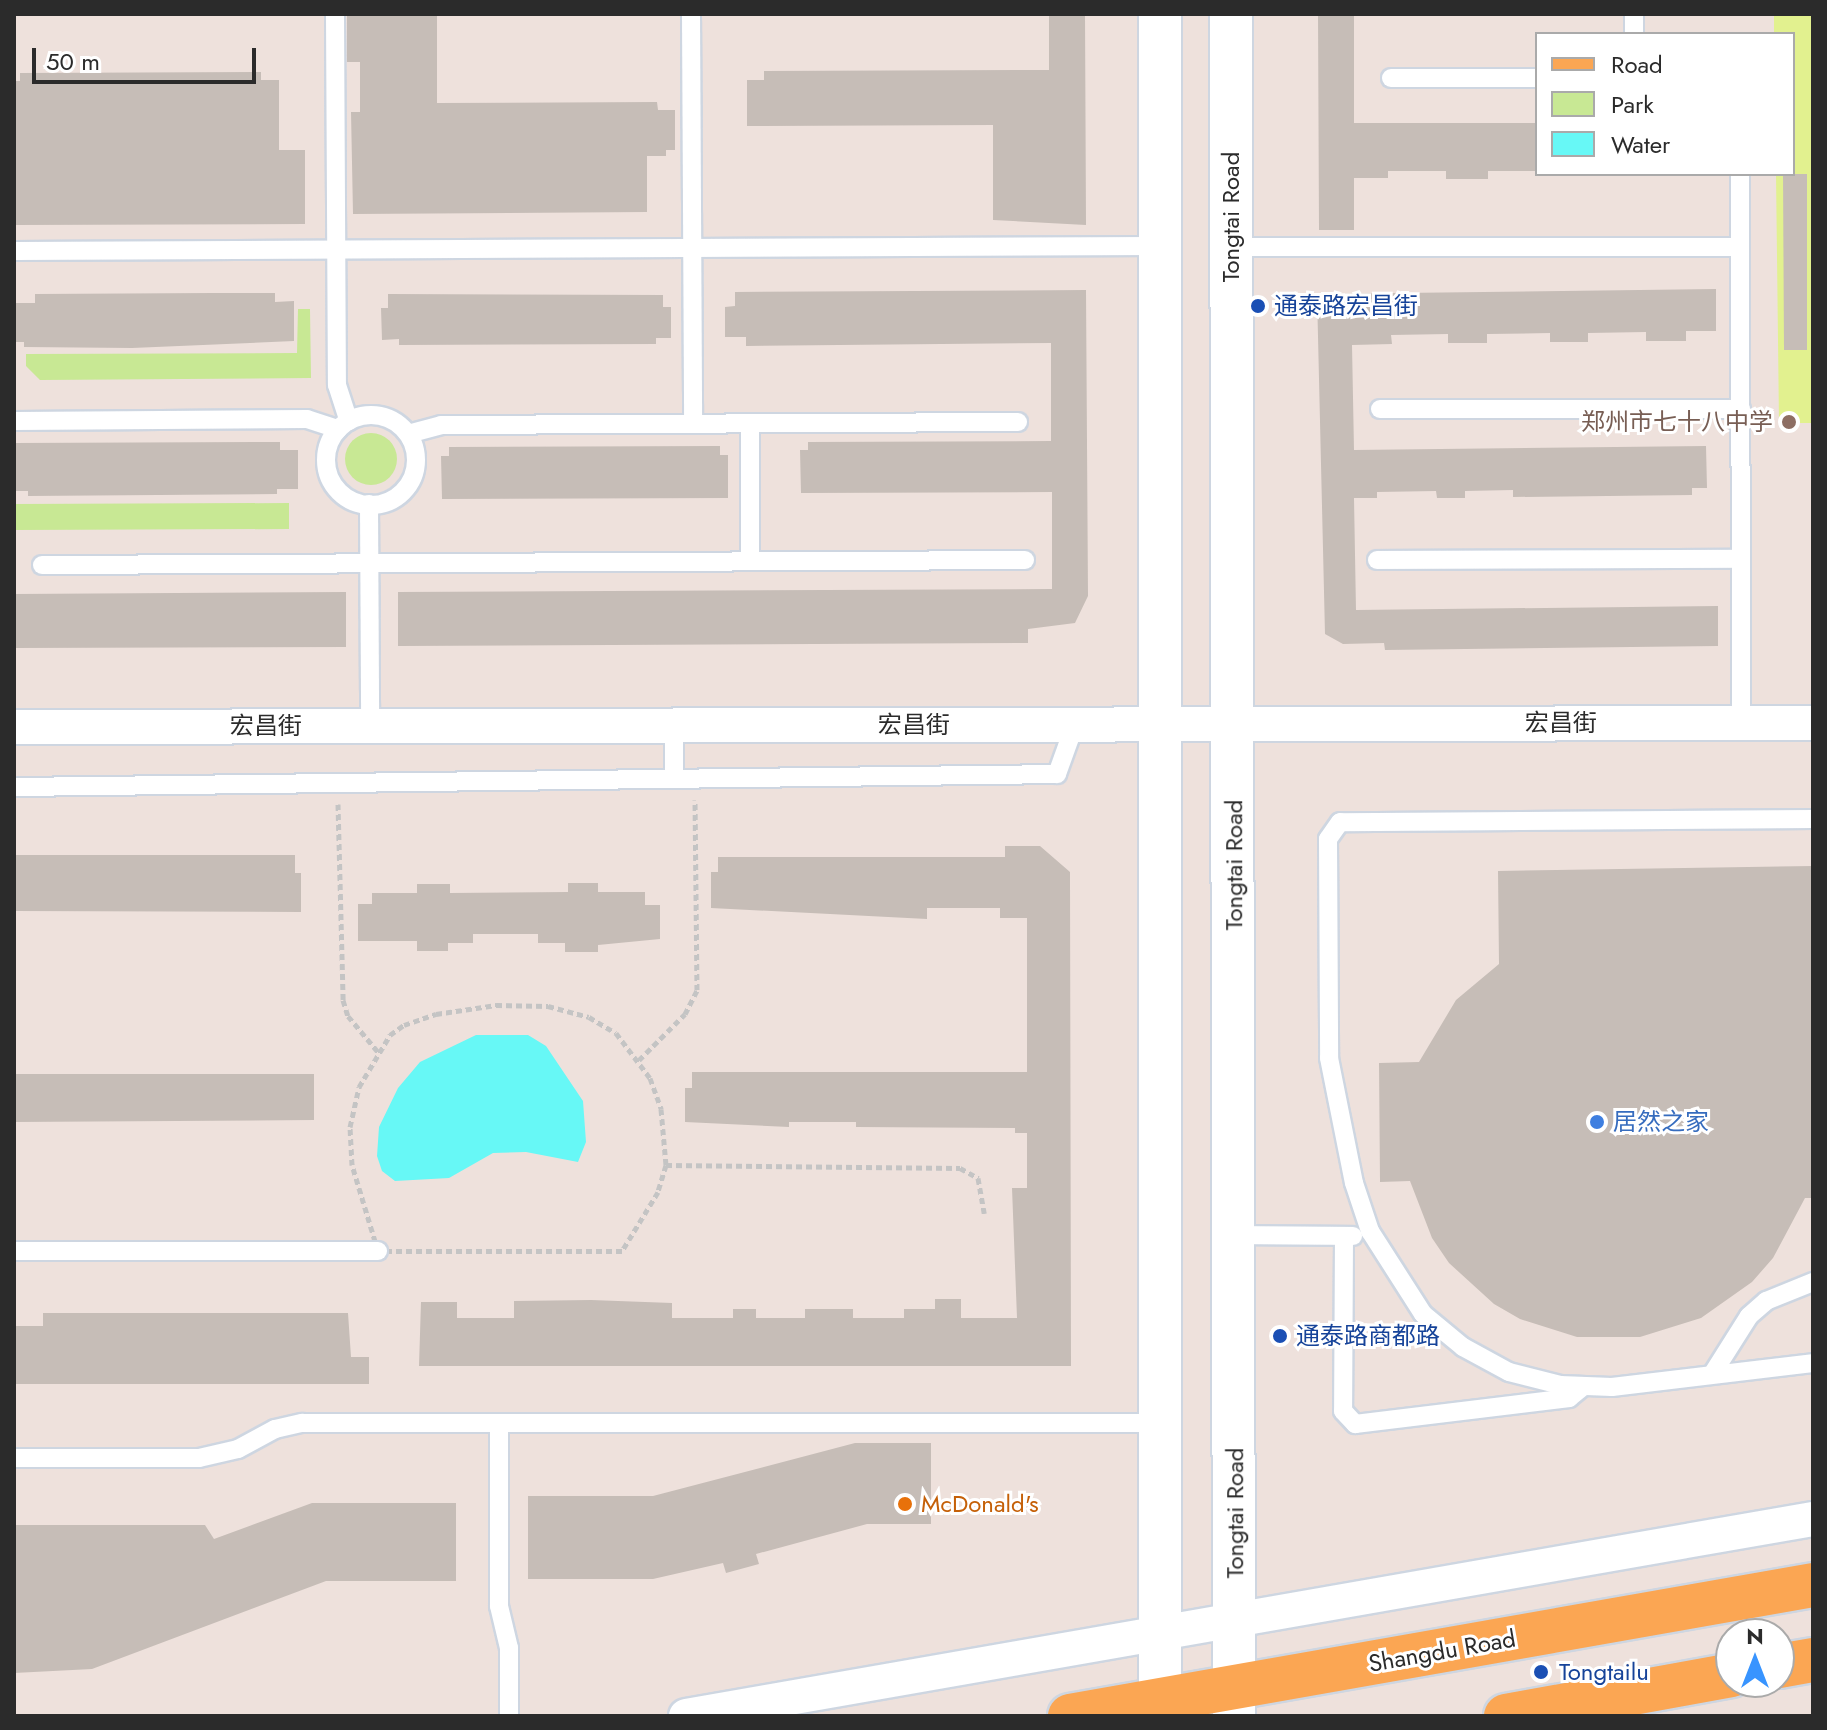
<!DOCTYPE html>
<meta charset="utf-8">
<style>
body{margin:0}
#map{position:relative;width:1827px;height:1730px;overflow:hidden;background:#eee1dc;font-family:Jost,"Noto Sans SC",sans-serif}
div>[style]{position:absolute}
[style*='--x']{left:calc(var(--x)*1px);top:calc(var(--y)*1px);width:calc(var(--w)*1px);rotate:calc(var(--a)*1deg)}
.green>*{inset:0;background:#c8e894}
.round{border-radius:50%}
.pitch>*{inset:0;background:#e2f18f}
.water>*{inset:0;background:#67f8f6}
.building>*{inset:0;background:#c6bdb7}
.path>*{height:5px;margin-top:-2.5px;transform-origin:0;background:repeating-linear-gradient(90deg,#c4c4c4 0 6px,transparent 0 10px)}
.roads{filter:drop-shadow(2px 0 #ced6e1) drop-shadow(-2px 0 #ced6e1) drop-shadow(0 2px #ced6e1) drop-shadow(0 -2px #ced6e1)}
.service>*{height:18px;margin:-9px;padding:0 9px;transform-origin:9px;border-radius:9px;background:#fff}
.service>.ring{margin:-9px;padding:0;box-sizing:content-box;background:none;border:18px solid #fff;border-radius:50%}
.minor>*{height:34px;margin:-17px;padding:0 17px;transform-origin:17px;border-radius:17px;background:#fff}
.tertiary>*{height:42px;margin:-21px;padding:0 21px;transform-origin:21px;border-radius:21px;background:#fff}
.primary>*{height:44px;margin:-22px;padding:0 22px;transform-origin:22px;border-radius:22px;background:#fba653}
.dots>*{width:22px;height:22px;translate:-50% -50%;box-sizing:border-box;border:4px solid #fff;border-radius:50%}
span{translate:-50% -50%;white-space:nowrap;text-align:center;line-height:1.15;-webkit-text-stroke:6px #fff;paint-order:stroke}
.street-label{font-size:24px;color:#2b2b2b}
.transit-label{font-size:24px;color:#164399}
.left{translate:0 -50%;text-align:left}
.education-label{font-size:24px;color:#785e54}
.right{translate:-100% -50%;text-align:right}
.shop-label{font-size:24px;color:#366cbe}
.food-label{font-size:24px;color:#c56008}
.frame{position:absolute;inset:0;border:16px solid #2b2b2b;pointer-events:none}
.legend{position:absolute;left:1535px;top:32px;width:260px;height:144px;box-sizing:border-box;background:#fff;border:2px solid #aaa;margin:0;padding:10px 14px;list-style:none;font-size:24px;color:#2b2b2b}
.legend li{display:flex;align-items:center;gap:16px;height:40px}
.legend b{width:40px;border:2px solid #aaa}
.north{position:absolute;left:1715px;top:1618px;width:80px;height:80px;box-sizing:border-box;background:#fff;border:2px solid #aaa;border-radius:50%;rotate:0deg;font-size:22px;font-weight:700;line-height:32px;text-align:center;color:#2b2b2b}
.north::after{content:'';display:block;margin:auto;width:28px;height:36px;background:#3894ff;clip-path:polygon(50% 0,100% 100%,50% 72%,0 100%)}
.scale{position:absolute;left:32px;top:48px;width:224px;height:36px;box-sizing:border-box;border:4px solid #2b2b2b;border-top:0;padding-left:10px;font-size:24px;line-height:28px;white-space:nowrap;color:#2b2b2b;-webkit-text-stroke:6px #fff;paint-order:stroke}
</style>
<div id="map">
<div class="green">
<i style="clip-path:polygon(298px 309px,310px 309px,311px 378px,40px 380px,26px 366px,26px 354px,297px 353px)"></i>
<i class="round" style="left:345px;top:433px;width:52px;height:52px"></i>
<i style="clip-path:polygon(289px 503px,289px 529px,14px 530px,14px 504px)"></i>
</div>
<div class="pitch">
<i style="clip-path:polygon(1774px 14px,1813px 14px,1813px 423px,1779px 423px,1776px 174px,1793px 174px,1793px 34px,1774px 34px)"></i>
</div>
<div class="water">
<i style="clip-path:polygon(476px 1035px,528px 1035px,546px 1046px,583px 1101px,586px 1142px,578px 1162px,526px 1152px,493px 1153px,449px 1178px,395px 1181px,382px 1171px,377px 1156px,379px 1127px,398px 1088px,420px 1062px)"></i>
</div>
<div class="building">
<i style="clip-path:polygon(347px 14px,437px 14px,437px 103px,657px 102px,658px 110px,675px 110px,675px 150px,666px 150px,666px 156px,647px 156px,647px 212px,353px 214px,351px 112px,360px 112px,360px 62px,347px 62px)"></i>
<i style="clip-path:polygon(1049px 14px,1085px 14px,1086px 225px,993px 220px,993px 125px,747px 126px,747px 80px,764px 80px,764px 71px,1049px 70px)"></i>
<i style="clip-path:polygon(1318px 14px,1354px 14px,1354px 123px,1537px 123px,1537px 171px,1488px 171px,1488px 179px,1446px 179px,1446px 171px,1388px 171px,1388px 178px,1354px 178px,1354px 230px,1319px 230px)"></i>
<i style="clip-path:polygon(261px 72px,261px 80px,279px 80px,279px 150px,305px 150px,305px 224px,14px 225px,14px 81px,20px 81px,20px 73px)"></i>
<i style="clip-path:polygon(1783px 174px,1807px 174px,1807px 350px,1784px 350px)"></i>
<i style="clip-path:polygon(1716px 289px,1716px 331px,1686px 331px,1686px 341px,1646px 341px,1646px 332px,1588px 333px,1588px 342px,1550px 342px,1550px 333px,1487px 334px,1487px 343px,1448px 343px,1448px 334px,1391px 335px,1392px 344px,1352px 345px,1354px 450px,1706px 446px,1707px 488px,1692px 488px,1692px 495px,1513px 497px,1513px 490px,1465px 491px,1465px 498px,1437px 498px,1436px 491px,1377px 492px,1377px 498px,1354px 498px,1356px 610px,1718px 606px,1718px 646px,1385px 650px,1384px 643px,1343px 644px,1325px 634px,1317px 294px)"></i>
<i style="clip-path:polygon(1086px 290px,1088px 596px,1075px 623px,1028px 629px,1028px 643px,398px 646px,398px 592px,1052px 589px,1052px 492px,801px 493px,800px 450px,808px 450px,808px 442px,1051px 441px,1051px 343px,746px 346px,746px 337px,725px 337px,725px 307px,735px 306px,735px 292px)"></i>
<i style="clip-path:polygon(213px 293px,275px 293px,275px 302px,294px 301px,294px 341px,132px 348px,24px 347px,24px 342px,14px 342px,14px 303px,35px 303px,35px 294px)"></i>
<i style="clip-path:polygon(388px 294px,663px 295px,663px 307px,671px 307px,671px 338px,656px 338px,656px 344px,399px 345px,399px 339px,382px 340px,381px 308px,388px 308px)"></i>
<i style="clip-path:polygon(280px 442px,280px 450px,298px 450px,298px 489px,277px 489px,277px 494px,28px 496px,28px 491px,14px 491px,14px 443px)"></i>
<i style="clip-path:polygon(720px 446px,720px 455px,728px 455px,728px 498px,442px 499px,441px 456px,449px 456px,449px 447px)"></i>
<i style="clip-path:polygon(346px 592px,346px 647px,14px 648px,14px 594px)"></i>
<i style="clip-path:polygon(1005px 846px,1040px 846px,1070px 872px,1071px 1366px,419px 1366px,421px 1302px,457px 1302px,457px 1318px,514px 1318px,514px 1301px,591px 1300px,672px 1303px,672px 1318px,733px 1318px,733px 1309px,756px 1309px,756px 1318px,805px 1318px,805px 1309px,853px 1309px,853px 1318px,904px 1318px,904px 1309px,935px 1309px,935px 1299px,961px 1299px,961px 1318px,1017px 1318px,1012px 1188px,1027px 1188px,1027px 1133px,1015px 1133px,1015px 1128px,856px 1127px,856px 1122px,789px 1122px,789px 1127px,685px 1122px,685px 1088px,692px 1088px,692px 1072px,1027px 1072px,1027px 918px,1000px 918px,1000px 908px,927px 908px,927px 919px,711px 908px,711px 872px,718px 872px,718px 857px,1005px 857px)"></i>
<i style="clip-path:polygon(14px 855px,295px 855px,295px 873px,301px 873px,301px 912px,14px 911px)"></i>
<i style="clip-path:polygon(1813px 866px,1813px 1198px,1805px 1198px,1773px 1258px,1752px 1282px,1701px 1318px,1640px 1337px,1577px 1337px,1520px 1319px,1494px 1304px,1449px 1263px,1432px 1238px,1410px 1181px,1380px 1182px,1379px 1063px,1419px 1062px,1456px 1000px,1499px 964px,1498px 871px)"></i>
<i style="clip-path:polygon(568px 883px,598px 883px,598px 892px,645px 892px,645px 905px,660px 905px,660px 939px,598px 945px,598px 952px,565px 952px,565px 943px,538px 943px,538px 934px,473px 934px,473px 943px,448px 943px,448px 951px,417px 951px,417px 941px,358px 941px,358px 904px,372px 904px,372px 893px,417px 893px,417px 884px,450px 884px,450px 893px,568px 892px)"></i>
<i style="clip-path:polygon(14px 1074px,314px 1074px,314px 1120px,14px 1122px)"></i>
<i style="clip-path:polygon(43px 1313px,348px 1313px,351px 1357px,369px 1357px,369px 1384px,14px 1384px,14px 1326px,43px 1326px)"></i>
<i style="clip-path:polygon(855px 1443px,931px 1443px,931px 1524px,867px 1524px,756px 1554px,759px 1564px,726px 1573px,723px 1563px,653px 1579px,528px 1579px,528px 1496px,653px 1496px)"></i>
<i style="clip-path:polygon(312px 1503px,456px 1503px,456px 1581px,326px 1581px,92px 1669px,14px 1673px,14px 1525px,205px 1525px,214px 1539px)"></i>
</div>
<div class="path">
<i style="--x:338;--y:804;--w:196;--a:88.5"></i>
<i style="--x:343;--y:1000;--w:17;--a:73"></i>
<i style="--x:348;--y:1016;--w:48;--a:50"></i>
<i style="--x:496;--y:1005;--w:52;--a:1.1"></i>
<i style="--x:548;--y:1006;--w:42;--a:15"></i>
<i style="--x:589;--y:1017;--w:31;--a:31"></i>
<i style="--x:616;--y:1033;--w:56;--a:52.9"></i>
<i style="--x:650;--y:1078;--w:33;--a:70"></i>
<i style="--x:661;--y:1109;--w:56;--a:84.9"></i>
<i style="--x:666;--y:1165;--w:28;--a:107"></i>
<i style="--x:658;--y:1192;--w:69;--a:121.4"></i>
<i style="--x:622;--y:1251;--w:244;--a:180"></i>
<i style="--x:378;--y:1251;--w:90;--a:-106.8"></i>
<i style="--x:352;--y:1165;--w:38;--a:-93"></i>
<i style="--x:350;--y:1127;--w:41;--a:-77.3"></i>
<i style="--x:359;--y:1087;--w:61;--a:-59.2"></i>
<i style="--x:390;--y:1035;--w:17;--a:-36"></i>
<i style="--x:404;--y:1025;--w:34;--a:-19"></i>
<i style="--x:436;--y:1014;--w:61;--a:-8.5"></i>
<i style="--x:639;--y:1060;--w:65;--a:-45"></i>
<i style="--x:685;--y:1014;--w:27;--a:-63"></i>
<i style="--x:697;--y:990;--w:190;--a:-90.6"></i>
<i style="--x:666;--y:1165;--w:294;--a:0.6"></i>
<i style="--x:960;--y:1168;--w:21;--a:29"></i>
<i style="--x:978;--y:1178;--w:36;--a:80"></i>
</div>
<div class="roads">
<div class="service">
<i style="--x:335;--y:14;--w:371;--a:89.7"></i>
<i style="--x:337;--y:385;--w:38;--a:72"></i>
<i style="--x:691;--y:14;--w:410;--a:89.7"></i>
<i style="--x:1634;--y:14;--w:20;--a:90"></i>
<i style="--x:1391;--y:78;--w:146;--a:0"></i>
<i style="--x:1740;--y:174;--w:549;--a:89.9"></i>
<i style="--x:1231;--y:247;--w:509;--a:0"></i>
<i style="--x:14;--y:251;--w:1145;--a:-0.25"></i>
<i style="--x:1380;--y:409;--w:361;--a:0"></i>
<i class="ring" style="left:326px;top:415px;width:72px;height:72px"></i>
<i style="--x:14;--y:421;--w:293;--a:-0.4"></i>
<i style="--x:307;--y:419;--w:33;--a:18"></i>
<i style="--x:750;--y:424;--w:137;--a:90"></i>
<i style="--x:408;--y:434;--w:34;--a:-15"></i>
<i style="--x:441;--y:425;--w:577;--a:-0.3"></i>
<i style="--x:369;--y:504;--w:222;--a:89.7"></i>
<i style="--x:1377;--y:560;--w:364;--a:-0.2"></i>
<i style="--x:42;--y:565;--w:983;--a:-0.29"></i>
<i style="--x:674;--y:725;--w:54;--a:90"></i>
<i style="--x:14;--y:787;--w:1043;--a:-0.71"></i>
<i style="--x:1057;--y:774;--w:53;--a:-70.2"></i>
<i style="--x:1813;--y:819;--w:473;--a:179.6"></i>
<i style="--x:1340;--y:822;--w:21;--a:125"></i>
<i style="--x:1328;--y:839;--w:219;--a:89.7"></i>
<i style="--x:1329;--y:1058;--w:127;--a:78.7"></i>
<i style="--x:1354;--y:1183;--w:51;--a:71.6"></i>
<i style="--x:1370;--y:1231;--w:98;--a:57.4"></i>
<i style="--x:1423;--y:1314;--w:52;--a:39.5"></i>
<i style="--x:1463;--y:1347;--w:52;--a:28.5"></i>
<i style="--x:1509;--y:1372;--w:53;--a:14.3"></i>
<i style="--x:1560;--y:1385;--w:52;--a:2.2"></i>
<i style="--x:1612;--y:1387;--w:202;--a:-6.8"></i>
<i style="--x:1236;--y:1235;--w:117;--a:0.5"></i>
<i style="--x:1344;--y:1236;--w:175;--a:90.3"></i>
<i style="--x:1343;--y:1411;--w:18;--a:47"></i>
<i style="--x:1355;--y:1424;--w:216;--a:-6.9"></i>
<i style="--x:1569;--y:1398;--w:19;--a:-39"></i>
<i style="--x:14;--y:1251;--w:364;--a:0"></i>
<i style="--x:1713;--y:1373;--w:67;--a:-57.7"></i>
<i style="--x:1749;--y:1316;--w:23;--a:-41"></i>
<i style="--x:1766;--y:1301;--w:51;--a:-22"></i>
<i style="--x:499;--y:1423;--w:183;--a:90"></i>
<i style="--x:499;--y:1606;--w:43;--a:76.6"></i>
<i style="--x:509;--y:1648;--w:68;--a:90"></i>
<i style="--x:14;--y:1458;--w:185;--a:0"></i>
<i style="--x:199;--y:1458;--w:40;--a:-13"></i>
<i style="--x:238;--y:1449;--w:42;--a:-28.4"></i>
<i style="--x:275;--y:1429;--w:28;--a:-13"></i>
<i style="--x:302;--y:1423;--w:857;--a:0"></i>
</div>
<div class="minor">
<i style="--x:14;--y:727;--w:1799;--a:-0.13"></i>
<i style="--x:686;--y:1716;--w:1144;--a:-9.92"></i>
</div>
<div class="tertiary">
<i style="--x:1231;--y:14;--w:1702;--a:89.9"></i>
<i style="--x:1160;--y:1716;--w:1702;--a:-90"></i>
</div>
<div class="primary">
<i style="--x:1779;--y:1666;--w:35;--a:-10"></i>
<i style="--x:1070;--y:1716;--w:754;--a:-10"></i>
<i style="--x:1506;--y:1716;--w:229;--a:-10.3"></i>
</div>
</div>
<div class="dots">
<i style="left:1258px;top:306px;background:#1a4fb4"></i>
<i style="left:1789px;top:422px;background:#8d6e63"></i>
<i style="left:1597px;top:1122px;background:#3f7fe0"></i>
<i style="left:1280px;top:1336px;background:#1a4fb4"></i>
<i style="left:905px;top:1504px;background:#e8710a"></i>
<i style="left:1541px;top:1672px;background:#1a4fb4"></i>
</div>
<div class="street-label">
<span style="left:1231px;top:217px;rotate:-90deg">Tongtai Road</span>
<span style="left:1561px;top:723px">宏昌街</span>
<span style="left:914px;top:725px">宏昌街</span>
<span style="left:266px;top:726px">宏昌街</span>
<span style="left:1234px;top:865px;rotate:-90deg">Tongtai Road</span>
<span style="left:1235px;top:1513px;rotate:-90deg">Tongtai Road</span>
<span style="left:1442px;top:1651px;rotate:-10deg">Shangdu Road</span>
</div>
<div class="transit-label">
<span class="left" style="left:1274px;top:306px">通泰路宏昌街</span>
<span class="left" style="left:1296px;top:1336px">通泰路商都路</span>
<span class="left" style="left:1559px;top:1672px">Tongtailu</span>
</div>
<div class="education-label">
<span class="right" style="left:1773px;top:422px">郑州市七十八中学</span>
</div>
<div class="shop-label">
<span class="left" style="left:1613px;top:1122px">居然之家</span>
</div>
<div class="food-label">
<span class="left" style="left:921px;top:1504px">McDonald's</span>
</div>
<div class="frame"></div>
<ul class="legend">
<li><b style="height:10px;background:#fba653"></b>Road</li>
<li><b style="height:22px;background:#c8e894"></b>Park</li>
<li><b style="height:22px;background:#67f8f6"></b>Water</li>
</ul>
<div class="north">N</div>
<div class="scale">50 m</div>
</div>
